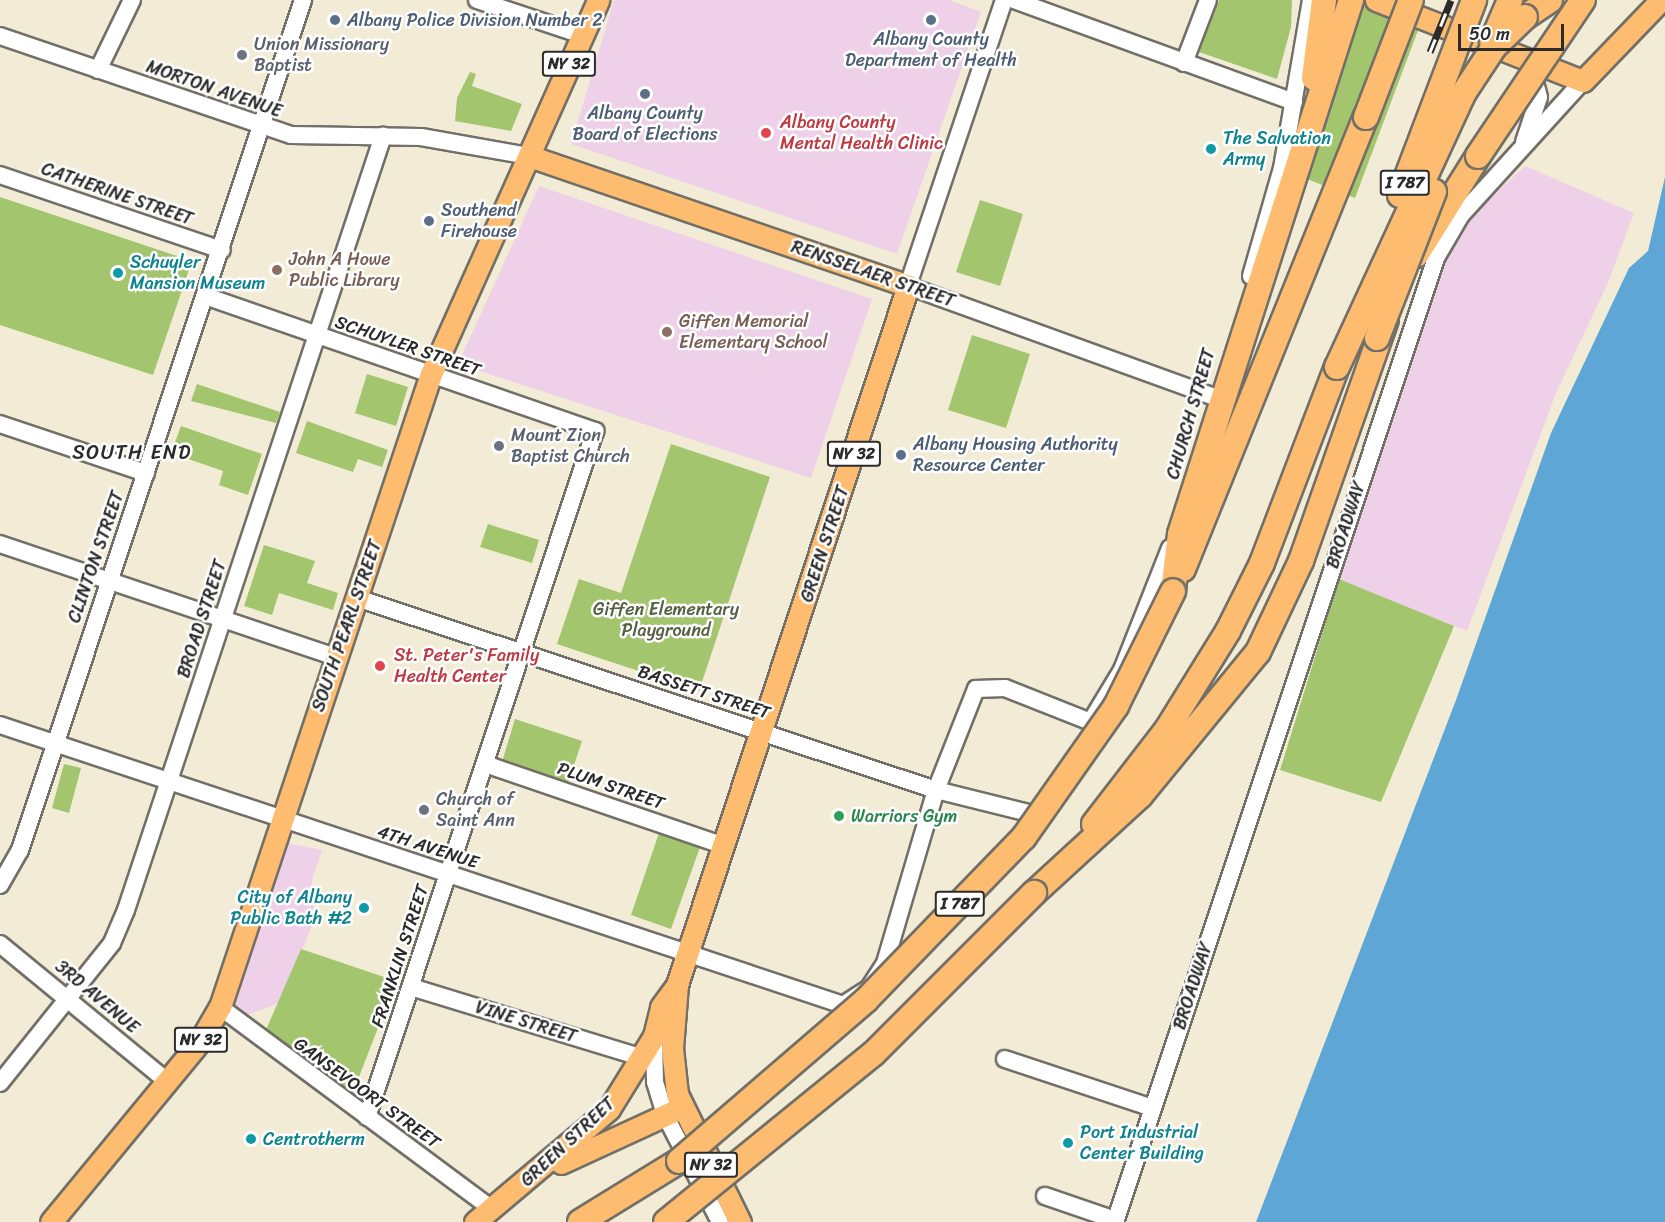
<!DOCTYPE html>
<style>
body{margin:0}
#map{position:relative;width:1665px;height:1222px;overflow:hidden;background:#f2ecd6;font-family:Sriracha,sans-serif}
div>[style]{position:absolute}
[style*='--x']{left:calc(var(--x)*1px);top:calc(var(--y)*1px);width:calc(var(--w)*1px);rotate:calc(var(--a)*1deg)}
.built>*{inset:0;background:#eed0e8}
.green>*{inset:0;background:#a3c56e}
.water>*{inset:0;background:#5ea6d5}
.roads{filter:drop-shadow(2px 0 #716f67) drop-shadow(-2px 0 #716f67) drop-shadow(0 2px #716f67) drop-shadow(0 -2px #716f67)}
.minor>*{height:16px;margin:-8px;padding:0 8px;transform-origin:8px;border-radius:8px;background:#fff}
.major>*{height:21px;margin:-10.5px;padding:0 10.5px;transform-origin:10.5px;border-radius:10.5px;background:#fdbc6f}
.highway>*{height:24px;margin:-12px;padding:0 12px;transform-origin:12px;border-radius:12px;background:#fdbc6f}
.rail>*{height:7px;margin-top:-3.5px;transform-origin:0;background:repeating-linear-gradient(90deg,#fff 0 14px,#2b2b2b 0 28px);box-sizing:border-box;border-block:2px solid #2b2b2b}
.bridges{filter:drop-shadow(2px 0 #716f67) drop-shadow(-2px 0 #716f67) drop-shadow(0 2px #716f67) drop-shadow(0 -2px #716f67)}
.highway-bridge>*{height:24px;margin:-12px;padding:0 12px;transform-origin:12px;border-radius:12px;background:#fdbc6f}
.dots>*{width:16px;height:16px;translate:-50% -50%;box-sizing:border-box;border:3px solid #fff;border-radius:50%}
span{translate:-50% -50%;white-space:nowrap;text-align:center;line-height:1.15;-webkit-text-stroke:5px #fff;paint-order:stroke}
.shield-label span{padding:2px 4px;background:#fff;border:2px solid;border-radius:4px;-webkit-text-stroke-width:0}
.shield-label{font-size:16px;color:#2b2b2b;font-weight:700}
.service-label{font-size:18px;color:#4e5e75}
.left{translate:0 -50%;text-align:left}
.worship-label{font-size:18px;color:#5b616d}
.street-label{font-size:18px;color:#2b2b2b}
.health-label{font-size:18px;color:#be3a42}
.culture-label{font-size:18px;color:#0d838f}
.right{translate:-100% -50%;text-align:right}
.education-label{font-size:18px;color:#785e54}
.park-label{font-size:18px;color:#556142}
.leisure-label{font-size:18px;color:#27864d}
.neighbourhood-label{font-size:20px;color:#2b2b2b;letter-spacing:1.5px}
.scale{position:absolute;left:1458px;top:24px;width:106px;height:27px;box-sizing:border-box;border:3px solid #2b2b2b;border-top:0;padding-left:8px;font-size:18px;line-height:21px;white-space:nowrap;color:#2b2b2b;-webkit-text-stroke:4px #fff;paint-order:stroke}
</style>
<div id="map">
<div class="built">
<i style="clip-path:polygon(614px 0,950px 0,981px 12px,897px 254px,571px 144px)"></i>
<i style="clip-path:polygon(1525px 166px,1634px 213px,1608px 283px,1556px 393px,1467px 631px,1339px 579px,1449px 237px)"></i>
<i style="clip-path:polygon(539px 186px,872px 299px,811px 478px,458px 364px)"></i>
<i style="clip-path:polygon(287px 843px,322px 850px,312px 880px,313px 907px,318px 912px,279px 1003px,247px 1015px,232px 1004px)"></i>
</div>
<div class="green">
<i style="clip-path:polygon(1219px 0,1292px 0,1291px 27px,1277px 79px,1199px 52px)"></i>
<i style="clip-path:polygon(1325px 0,1354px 0,1420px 25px,1355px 198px,1292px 173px)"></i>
<i style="clip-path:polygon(470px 72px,476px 74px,472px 86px,522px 104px,511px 131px,455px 121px,457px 98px)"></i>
<i style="clip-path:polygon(0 197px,192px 261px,153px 375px,0 325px)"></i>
<i style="clip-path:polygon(980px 200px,1023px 214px,1000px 286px,956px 272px)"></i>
<i style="clip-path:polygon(972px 335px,1030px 354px,1006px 428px,948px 410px)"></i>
<i style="clip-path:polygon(367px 374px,408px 387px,396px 426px,355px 413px)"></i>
<i style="clip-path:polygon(197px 384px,280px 412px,276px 423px,191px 401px)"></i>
<i style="clip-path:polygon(307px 421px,388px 450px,382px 467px,358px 459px,353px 472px,296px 453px)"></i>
<i style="clip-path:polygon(181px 426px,262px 454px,248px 495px,219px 485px,223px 471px,171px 453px)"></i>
<i style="clip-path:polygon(671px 444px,770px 477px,699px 691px,557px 644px,579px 579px,621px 593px)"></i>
<i style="clip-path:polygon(488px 524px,539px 540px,532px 563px,480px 547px)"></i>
<i style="clip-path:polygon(264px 545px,315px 561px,307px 583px,338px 593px,333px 610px,279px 593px,272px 615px,244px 606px)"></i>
<i style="clip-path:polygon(1339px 579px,1454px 626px,1381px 802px,1280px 770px)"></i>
<i style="clip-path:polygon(515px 719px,582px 741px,568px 783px,502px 762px)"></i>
<i style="clip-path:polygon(64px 764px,81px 768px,69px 813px,52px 808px)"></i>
<i style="clip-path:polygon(659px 833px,700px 847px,671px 929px,631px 915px)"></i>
<i style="clip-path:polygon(301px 949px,396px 981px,352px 1095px,266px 1030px)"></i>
</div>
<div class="water">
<i style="clip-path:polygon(1665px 177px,1665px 1222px,1256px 1222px,1456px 700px,1551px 433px,1629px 268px,1648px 251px)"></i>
</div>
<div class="roads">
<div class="minor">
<i style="--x:477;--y:0;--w:111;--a:18.4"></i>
<i style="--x:1004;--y:0;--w:302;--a:108.6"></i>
<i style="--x:908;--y:286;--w:326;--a:19.9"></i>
<i style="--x:1014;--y:0;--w:298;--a:20"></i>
<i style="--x:0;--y:36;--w:307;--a:18.8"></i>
<i style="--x:291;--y:135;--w:130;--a:0.9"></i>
<i style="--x:421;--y:137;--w:110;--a:10"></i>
<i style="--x:1184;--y:63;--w:67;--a:-69.1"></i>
<i style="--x:98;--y:70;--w:78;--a:-64.1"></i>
<i style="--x:1524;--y:142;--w:47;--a:-71.6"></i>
<i style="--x:1539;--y:97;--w:30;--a:-105"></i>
<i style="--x:0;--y:175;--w:234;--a:18.7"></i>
<i style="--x:1251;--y:276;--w:112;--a:-74"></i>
<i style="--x:1282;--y:168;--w:170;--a:-80.2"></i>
<i style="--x:208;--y:297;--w:410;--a:19.1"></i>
<i style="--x:595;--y:431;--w:723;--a:108.38"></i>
<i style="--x:0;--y:424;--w:154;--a:18.6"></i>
<i style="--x:0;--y:544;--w:354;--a:18.6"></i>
<i style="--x:357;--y:598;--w:610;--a:18.35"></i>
<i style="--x:936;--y:790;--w:108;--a:13.9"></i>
<i style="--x:1041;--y:816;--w:7;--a:-63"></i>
<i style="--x:1090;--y:723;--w:62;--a:-58.9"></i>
<i style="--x:1122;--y:670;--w:131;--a:-68.5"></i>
<i style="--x:0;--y:725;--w:888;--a:18.37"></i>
<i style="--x:843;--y:1005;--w:31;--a:-33"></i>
<i style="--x:869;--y:988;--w:30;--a:-57"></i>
<i style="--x:885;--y:963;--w:180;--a:-73.6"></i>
<i style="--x:936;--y:790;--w:109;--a:-68.4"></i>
<i style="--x:976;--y:689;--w:29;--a:-2"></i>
<i style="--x:1005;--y:688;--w:92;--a:21.6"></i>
<i style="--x:485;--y:764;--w:254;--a:18.9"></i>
<i style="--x:0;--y:885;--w:40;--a:-60.3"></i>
<i style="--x:20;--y:850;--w:896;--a:-71.59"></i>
<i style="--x:0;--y:944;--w:217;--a:39.4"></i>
<i style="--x:411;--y:987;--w:239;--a:17"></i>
<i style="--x:220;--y:1007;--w:339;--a:36.6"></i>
<i style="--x:654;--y:1037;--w:45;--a:88.7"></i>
<i style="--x:655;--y:1082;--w:34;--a:73"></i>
<i style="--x:665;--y:1115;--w:120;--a:62.8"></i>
<i style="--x:1005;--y:1059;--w:155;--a:18.4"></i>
<i style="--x:0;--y:1083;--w:179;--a:-51.3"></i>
<i style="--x:112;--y:943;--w:36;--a:-67"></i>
<i style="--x:126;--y:910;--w:816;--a:-71.63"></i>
<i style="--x:1045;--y:1196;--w:74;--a:18.9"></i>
<i style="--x:1115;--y:1222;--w:1016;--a:-71.58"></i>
<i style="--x:1436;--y:258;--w:50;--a:-59.8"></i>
<i style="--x:1461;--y:215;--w:181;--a:-47.7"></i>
</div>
<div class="major">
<i style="--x:1376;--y:0;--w:222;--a:21.4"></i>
<i style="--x:1583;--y:81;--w:112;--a:-46.1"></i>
<i style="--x:529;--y:156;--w:401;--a:18.9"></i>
<i style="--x:908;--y:286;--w:736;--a:108.29"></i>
<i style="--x:677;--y:985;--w:63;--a:94.5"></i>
<i style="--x:672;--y:1048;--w:46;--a:83.8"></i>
<i style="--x:677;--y:1094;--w:143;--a:63.8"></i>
<i style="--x:561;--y:1163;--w:134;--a:-24.7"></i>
<i style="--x:51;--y:1222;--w:234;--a:-50.5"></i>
<i style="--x:200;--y:1041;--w:39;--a:-60"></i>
<i style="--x:220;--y:1007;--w:667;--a:-71.57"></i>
<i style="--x:431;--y:374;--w:410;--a:-65.9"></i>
<i style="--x:475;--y:1222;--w:175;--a:-40.1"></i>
<i style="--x:609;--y:1109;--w:86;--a:-58.3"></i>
<i style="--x:654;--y:1036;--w:30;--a:-76"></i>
<i style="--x:661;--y:1007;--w:24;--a:-54"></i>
</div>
<div class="highway">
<i style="--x:1525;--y:17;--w:30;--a:-34"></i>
<i style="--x:1314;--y:78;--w:79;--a:-82.7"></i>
<i style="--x:1416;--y:255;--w:117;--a:-57.9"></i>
<i style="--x:1183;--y:569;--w:488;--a:-68"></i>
<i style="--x:1173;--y:591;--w:57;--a:-83"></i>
<i style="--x:1180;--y:534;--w:561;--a:-72.24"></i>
<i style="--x:1094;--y:824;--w:118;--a:-52.3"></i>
<i style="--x:1166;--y:731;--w:118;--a:-58.2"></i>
<i style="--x:1228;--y:631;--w:76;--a:-63.4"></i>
<i style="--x:1262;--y:563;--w:210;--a:-69.1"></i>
<i style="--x:1034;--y:893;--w:144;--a:-42.5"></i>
<i style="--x:1140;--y:796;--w:186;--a:-50.7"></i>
<i style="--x:1258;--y:652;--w:101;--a:-64.7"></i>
<i style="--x:1301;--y:561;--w:256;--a:-70.6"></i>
<i style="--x:580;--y:1222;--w:116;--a:-31.6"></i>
</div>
</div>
<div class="rail">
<i style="--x:1430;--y:52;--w:56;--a:-68"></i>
</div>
<div class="bridges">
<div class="highway-bridge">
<i style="--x:1492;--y:42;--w:46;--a:-66.8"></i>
<i style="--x:1366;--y:117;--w:125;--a:-69"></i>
<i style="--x:1478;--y:156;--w:188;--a:-56.1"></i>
<i style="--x:1400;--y:195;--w:209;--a:-69.2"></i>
<i style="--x:1377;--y:338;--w:157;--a:-68.7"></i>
<i style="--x:1337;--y:367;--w:301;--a:-65.2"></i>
<i style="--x:1463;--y:94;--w:56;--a:-56.6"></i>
<i style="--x:1494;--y:47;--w:43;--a:-44.1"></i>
<i style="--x:679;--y:1161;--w:247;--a:-40.7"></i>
<i style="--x:866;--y:1000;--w:227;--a:-45.9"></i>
<i style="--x:1024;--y:837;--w:160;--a:-54.9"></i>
<i style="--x:1116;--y:706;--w:128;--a:-63.6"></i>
<i style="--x:666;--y:1222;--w:267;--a:-39.1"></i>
<i style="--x:873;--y:1054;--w:228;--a:-45"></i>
</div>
</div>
<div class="dots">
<i style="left:335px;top:20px;background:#5c6f8a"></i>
<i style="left:931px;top:20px;background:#5c6f8a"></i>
<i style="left:242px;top:55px;background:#6b7280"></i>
<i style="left:645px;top:94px;background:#5c6f8a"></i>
<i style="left:766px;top:133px;background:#e0444e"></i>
<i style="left:1211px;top:149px;background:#0f9aa8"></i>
<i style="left:429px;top:221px;background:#5c6f8a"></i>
<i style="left:277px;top:270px;background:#8d6e63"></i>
<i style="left:118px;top:273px;background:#0f9aa8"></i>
<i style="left:667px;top:332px;background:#8d6e63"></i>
<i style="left:499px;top:446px;background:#6b7280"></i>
<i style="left:901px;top:455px;background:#5c6f8a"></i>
<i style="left:380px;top:666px;background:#e0444e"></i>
<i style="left:424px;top:810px;background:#6b7280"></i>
<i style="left:839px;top:816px;background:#2e9e5b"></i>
<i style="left:364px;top:908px;background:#0f9aa8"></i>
<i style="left:251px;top:1139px;background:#0f9aa8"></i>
<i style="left:1068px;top:1143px;background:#0f9aa8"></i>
</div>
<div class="shield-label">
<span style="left:569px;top:64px">NY 32</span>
<span style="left:1405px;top:183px">I 787</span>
<span style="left:854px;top:454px">NY 32</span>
<span style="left:960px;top:904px">I 787</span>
<span style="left:201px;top:1040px">NY 32</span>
<span style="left:711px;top:1165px">NY 32</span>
</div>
<div class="service-label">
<span class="left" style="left:347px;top:20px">Albany Police Division Number 2</span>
<span style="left:931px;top:50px">Albany County<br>Department of Health</span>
<span style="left:645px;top:124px">Albany County<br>Board of Elections</span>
<span class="left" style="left:441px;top:221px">Southend<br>Firehouse</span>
<span class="left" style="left:913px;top:455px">Albany Housing Authority<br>Resource Center</span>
</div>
<div class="worship-label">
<span class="left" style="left:254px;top:55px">Union Missionary<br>Baptist</span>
<span class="left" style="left:511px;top:446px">Mount Zion<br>Baptist Church</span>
<span class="left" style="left:436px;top:810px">Church of<br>Saint Ann</span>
</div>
<div class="street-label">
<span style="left:214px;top:89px;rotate:19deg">MORTON AVENUE</span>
<span style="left:117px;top:194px;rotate:19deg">CATHERINE STREET</span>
<span style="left:873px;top:274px;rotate:19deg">RENSSELAER STREET</span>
<span style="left:408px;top:346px;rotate:19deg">SCHUYLER STREET</span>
<span style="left:1191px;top:414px;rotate:-74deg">CHURCH STREET</span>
<span style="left:1346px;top:525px;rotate:-72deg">BROADWAY</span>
<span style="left:825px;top:544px;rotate:-72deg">GREEN STREET</span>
<span style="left:96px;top:557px;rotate:-71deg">CLINTON STREET</span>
<span style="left:202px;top:619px;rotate:-72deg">BROAD STREET</span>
<span style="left:347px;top:626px;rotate:-71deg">SOUTH PEARL STREET</span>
<span style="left:704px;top:692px;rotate:18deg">BASSETT STREET</span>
<span style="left:611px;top:786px;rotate:19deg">PLUM STREET</span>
<span style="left:428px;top:847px;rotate:18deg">4TH AVENUE</span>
<span style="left:400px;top:956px;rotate:-72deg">FRANKLIN STREET</span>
<span style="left:1193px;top:986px;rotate:-72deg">BROADWAY</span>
<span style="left:97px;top:997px;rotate:40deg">3RD AVENUE</span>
<span style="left:526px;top:1022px;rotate:17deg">VINE STREET</span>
<span style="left:367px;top:1093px;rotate:36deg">GANSEVOORT STREET</span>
<span style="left:568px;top:1142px;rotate:-43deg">GREEN STREET</span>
</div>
<div class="health-label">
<span class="left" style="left:780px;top:133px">Albany County<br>Mental Health Clinic</span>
<span class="left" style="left:394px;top:666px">St. Peter's Family<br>Health Center</span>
</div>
<div class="culture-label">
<span class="left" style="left:1223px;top:149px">The Salvation<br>Army</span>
<span class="left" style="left:130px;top:273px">Schuyler<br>Mansion Museum</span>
<span class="right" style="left:352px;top:908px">City of Albany<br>Public Bath #2</span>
<span class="left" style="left:1080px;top:1143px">Port Industrial<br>Center Building</span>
<span class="left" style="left:263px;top:1139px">Centrotherm</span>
</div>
<div class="education-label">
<span class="left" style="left:289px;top:270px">John A Howe<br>Public Library</span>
<span class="left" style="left:679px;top:332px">Giffen Memorial<br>Elementary School</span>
</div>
<div class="park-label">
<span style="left:666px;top:620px">Giffen Elementary<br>Playground</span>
</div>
<div class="leisure-label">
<span class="left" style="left:851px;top:816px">Warriors Gym</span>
</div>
<div class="neighbourhood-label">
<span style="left:132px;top:452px">SOUTH END</span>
</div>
<div class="scale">50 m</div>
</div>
